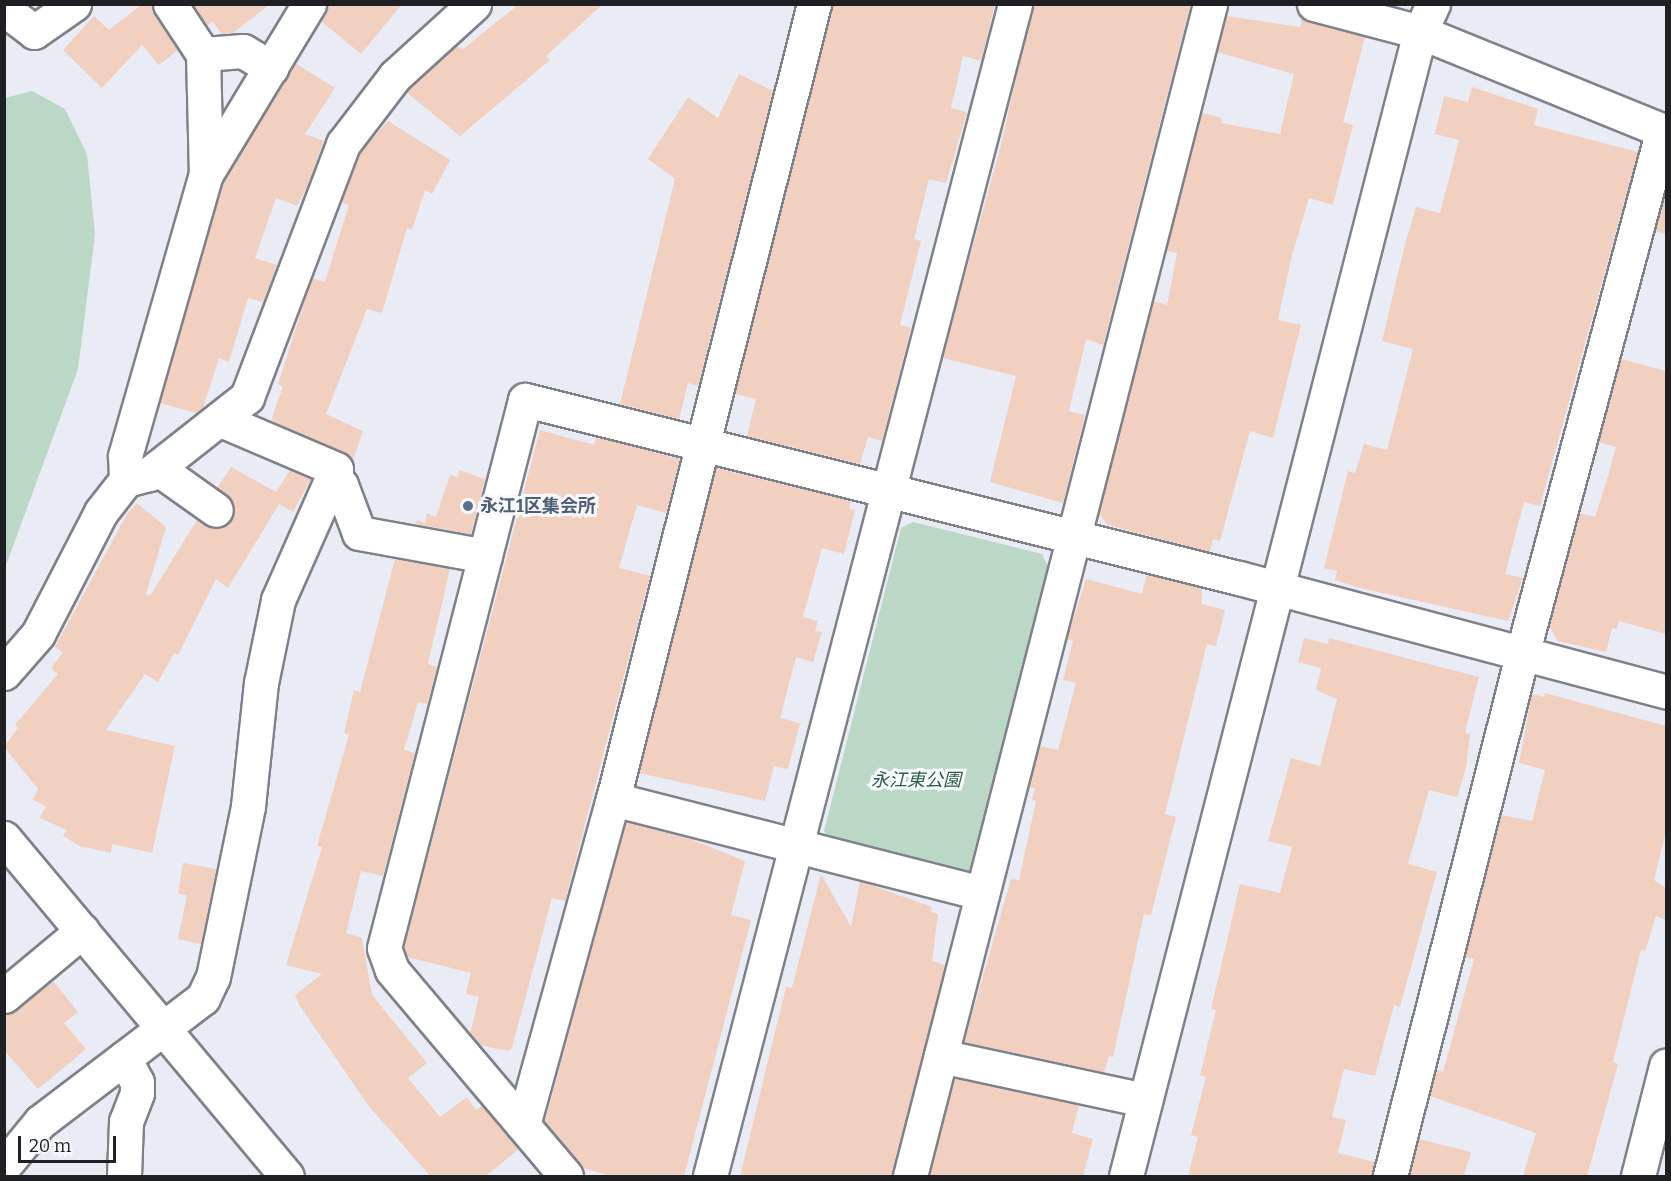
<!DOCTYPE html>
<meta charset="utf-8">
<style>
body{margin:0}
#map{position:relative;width:1671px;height:1181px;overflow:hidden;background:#e9ebf5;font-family:Bitter,"Noto Sans JP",serif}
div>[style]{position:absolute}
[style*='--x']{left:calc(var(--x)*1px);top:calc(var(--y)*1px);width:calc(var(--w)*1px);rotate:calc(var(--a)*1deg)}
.green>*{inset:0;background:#bbd8c7}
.building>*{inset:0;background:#f1d0c0}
.roads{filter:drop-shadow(2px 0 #7f818a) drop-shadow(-2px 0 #7f818a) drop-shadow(0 2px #7f818a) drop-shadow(0 -2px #7f818a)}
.minor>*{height:33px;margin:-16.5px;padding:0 16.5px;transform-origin:16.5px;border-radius:16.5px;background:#fff}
.dots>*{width:16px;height:16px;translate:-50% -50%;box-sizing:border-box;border:3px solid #f7f9ff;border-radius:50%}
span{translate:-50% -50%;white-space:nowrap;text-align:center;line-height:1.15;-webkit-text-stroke:6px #f7f9ff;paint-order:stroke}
.service-label{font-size:18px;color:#4e5e75;font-weight:700}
.left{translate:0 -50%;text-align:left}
.park-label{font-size:18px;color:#2b6045;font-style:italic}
.frame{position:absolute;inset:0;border:6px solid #1f2024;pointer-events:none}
.scale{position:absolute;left:18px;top:1136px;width:98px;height:27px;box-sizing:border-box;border:3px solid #1f2024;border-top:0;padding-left:8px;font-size:18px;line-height:21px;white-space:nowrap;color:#1f2024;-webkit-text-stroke:4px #f7f9ff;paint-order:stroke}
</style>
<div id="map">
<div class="green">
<i style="clip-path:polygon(32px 91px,65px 109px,87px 154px,95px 235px,78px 369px,5px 568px,5px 98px)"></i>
<i style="clip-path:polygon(913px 522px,1042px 554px,1049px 568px,972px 868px,962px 876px,830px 841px,824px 831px,901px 528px)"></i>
</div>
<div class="building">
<i style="clip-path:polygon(142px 4px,151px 4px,178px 50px,159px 65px,142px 45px,102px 88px,63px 50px,94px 16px,109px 30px)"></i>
<i style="clip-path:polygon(193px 4px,270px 4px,233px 33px,222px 34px,212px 21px,207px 26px)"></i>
<i style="clip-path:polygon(328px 4px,402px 4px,361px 54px,321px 21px)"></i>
<i style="clip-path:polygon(519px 4px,603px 4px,546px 56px,550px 60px,460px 136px,406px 92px,456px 46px,463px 49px)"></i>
<i style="clip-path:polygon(834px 4px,995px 4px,981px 61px,963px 56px,951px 108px,967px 112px,946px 183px,929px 179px,914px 239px,921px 241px,900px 325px,911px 328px,882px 441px,868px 437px,860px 464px,747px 436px,756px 399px,735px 394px)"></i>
<i style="clip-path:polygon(1033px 4px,1190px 6px,1103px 345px,1086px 339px,1069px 411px,1085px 415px,1063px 503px,990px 482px,1016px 376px,942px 358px,1000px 149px)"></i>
<i style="clip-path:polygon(1226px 16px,1300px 27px,1302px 18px,1365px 37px,1343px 122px,1353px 125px,1333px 205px,1309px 198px,1292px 255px,1278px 320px,1301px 325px,1273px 438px,1250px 431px,1220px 541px,1213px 539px,1210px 552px,1108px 525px,1099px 514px,1153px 301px,1167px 305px,1177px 253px,1166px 251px,1202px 113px,1222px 118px,1221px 123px,1280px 134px,1294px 74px,1217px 52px)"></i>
<i style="clip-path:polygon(295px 63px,335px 88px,305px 134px,324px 141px,307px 187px,297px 206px,276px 198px,255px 258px,277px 265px,263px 302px,248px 298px,229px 362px,219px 358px,203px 408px,196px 413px,160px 403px,223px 182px)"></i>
<i style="clip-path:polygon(739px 74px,773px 91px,698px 386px,688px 383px,679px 419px,620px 404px,675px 179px,648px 159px,688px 97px,718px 118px)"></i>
<i style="clip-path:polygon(1472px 87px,1538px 109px,1534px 125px,1638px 152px,1540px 506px,1524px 502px,1505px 574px,1523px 578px,1508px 621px,1360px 588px,1335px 580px,1337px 571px,1324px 568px,1348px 471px,1355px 473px,1364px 444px,1387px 450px,1413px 349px,1382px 341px,1404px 248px,1416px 207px,1440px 213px,1459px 140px,1435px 134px,1444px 96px,1468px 102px)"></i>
<i style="clip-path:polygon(388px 121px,450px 160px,432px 194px,425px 190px,412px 230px,407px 228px,382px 313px,367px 309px,326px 414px,363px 431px,353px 460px,343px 452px,273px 422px,272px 417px,283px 387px,278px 384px,312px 278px,325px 282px,349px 205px,341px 202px,360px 153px)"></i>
<i style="clip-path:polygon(1666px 189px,1666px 234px,1655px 231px)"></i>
<i style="clip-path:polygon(1621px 359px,1666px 371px,1666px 634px,1619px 621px,1617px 629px,1612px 628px,1606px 652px,1558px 641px,1549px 626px,1579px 513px,1595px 517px,1608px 476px,1616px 447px,1598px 442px)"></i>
<i style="clip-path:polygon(540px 430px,594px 445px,596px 437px,680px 459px,666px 513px,637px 505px,619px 568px,650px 576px,565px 901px,552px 898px,512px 1048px,508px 1051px,480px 1045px,470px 1034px,479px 997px,466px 994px,471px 973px,407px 957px,404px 947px)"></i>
<i style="clip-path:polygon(231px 467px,276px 492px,290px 470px,311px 479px,293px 512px,279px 504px,228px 588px,216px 579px,178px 655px,174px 653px,158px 682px,145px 674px,106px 730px,175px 746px,152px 853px,112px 844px,111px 853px,80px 846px,63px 836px,67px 830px,40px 818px,46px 806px,33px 800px,38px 789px,4px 747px,18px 728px,15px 725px,58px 674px,51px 668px,63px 652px,55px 647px,127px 514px,137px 503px,166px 527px,146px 594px,150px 596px,197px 520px,215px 529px,232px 520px,233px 503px,217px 488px)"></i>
<i style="clip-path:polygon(716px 468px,851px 501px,849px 509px,855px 510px,844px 554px,822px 548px,803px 617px,818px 621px,815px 631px,822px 632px,813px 662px,796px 657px,780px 718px,800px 723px,788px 769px,774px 766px,765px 801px,639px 773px)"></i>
<i style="clip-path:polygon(459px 470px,485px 479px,471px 534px,416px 524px,417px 520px,425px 523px,427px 513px,436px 517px,450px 475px,458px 477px)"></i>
<i style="clip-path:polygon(395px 559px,450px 569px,428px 664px,437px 667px,427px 704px,418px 702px,404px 750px,415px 753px,383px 876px,361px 871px,346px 933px,362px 938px,372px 995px,427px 1063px,408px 1078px,440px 1117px,467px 1097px,476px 1110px,482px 1106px,519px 1149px,486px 1176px,430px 1176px,368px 1105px,300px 1006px,295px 995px,322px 974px,286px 965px,322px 847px,317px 846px,349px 735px,344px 733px,354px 690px,360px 692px)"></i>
<i style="clip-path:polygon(1147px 574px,1202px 588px,1202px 604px,1225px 610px,1216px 646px,1207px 644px,1165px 814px,1176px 817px,1151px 915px,1144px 914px,1113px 1057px,1109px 1056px,1104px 1072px,964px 1042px,1011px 879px,1019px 880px,1036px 801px,1032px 800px,1035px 788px,1029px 787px,1039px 746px,1058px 750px,1076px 683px,1063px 680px,1073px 641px,1067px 639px,1086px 579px,1142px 594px)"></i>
<i style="clip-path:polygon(1304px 638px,1328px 644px,1329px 638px,1479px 677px,1465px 733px,1470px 734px,1466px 768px,1457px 797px,1429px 790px,1408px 864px,1437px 872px,1400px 1007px,1394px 1005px,1375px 1076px,1344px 1069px,1332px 1117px,1346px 1120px,1338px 1153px,1374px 1162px,1372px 1176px,1188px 1176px,1198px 1137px,1191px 1135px,1206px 1077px,1200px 1075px,1216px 1010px,1211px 1009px,1240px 884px,1280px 893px,1292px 847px,1268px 841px,1291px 758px,1320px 766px,1337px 699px,1316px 690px,1321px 668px,1298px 662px)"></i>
<i style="clip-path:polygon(1545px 693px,1666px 726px,1666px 832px,1654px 880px,1666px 888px,1666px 920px,1656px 916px,1645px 951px,1641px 950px,1613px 1062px,1618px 1064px,1587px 1176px,1523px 1176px,1536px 1133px,1430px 1096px,1436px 1070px,1443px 1072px,1474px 959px,1465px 957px,1501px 815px,1532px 821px,1545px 770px,1519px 763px,1532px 694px,1544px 697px)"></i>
<i style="clip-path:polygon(626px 822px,693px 840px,745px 861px,731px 915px,751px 920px,684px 1176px,611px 1176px,583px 1168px,545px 1122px)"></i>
<i style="clip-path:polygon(183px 863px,216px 869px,201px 944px,178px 939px,187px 895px,178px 894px)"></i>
<i style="clip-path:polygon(821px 874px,851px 927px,860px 881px,932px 907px,931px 912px,938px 914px,932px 961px,945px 965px,892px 1176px,740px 1176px,786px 987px,792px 988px)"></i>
<i style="clip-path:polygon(54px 982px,78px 1012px,64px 1023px,86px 1049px,38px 1089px,4px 1050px,4px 1014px)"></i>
<i style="clip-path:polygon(954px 1078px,1079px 1105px,1072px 1133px,1093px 1139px,1083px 1176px,929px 1176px)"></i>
<i style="clip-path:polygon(1419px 1139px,1471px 1152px,1464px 1176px,1409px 1176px)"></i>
</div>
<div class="roads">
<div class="minor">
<i style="--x:170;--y:4;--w:60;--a:56.6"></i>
<i style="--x:203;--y:54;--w:120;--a:88.6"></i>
<i style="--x:1314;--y:4;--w:110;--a:14.8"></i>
<i style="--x:1420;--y:32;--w:266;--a:22.1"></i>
<i style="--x:4;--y:9;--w:38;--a:37"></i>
<i style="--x:34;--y:32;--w:49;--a:-35"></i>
<i style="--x:203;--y:54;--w:40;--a:-4.3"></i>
<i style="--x:243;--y:51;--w:33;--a:31"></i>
<i style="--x:157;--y:468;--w:72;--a:35.4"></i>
<i style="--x:333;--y:476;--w:12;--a:48"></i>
<i style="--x:341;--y:485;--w:51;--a:69.4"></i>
<i style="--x:359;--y:533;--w:128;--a:10.3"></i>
<i style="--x:126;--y:480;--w:24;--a:-92"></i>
<i style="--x:125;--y:456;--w:293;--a:-74"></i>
<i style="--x:206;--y:174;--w:199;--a:-58.8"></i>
<i style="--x:4;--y:673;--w:52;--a:-48.9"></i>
<i style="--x:38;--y:634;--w:137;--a:-62.7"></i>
<i style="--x:101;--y:512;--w:41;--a:-52"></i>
<i style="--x:126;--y:480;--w:24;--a:-15"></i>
<i style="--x:149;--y:474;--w:125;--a:-38.2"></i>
<i style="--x:247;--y:397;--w:271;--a:-69.2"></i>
<i style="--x:343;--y:144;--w:86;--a:-52.6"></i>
<i style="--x:395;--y:76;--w:107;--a:-42.3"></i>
<i style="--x:613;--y:799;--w:381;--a:14.3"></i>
<i style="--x:4;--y:838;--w:441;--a:50.1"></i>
<i style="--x:4;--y:996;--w:102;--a:-39.8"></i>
<i style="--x:941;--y:1056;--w:209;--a:12.2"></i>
<i style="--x:124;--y:1058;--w:27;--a:62"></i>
<i style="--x:137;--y:1082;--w:11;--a:90"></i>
<i style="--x:137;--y:1093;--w:30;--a:111"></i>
<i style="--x:126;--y:1121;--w:55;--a:92.1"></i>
<i style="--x:523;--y:1125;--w:338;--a:-74.6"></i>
<i style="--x:613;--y:799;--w:820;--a:-75.81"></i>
<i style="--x:4;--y:1166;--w:57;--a:-50.7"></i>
<i style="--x:40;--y:1122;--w:205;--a:-37.3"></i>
<i style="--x:203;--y:998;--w:23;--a:-65"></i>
<i style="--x:213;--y:977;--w:175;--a:-78.4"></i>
<i style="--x:248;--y:806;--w:124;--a:-84"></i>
<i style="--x:261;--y:683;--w:85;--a:-78.4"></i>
<i style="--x:278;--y:600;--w:143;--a:-66.1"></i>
<i style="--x:336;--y:469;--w:125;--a:-156.9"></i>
<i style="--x:566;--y:1176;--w:270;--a:-130.2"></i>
<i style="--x:392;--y:970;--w:23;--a:-110"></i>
<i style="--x:384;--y:948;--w:566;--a:-75.57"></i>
<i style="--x:525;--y:400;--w:736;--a:14"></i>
<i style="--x:1239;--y:578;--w:442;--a:14.9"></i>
<i style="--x:710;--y:1176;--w:1211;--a:-75.41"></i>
<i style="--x:910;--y:1176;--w:1210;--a:-75.64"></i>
<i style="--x:1126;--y:1176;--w:1181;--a:-75.59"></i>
<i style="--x:1420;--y:32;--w:31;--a:-65"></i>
<i style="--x:1390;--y:1176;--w:542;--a:-75.78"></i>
<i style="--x:1523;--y:651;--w:536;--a:-74.98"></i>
<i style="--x:1638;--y:1176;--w:114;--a:-75.7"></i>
</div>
</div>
<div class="dots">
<i style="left:468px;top:506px;background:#5c6f8a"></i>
</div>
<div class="service-label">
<span class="left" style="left:480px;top:506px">永江1区集会所</span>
</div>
<div class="park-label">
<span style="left:916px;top:780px">永江東公園</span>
</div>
<div class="frame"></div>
<div class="scale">20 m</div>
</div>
